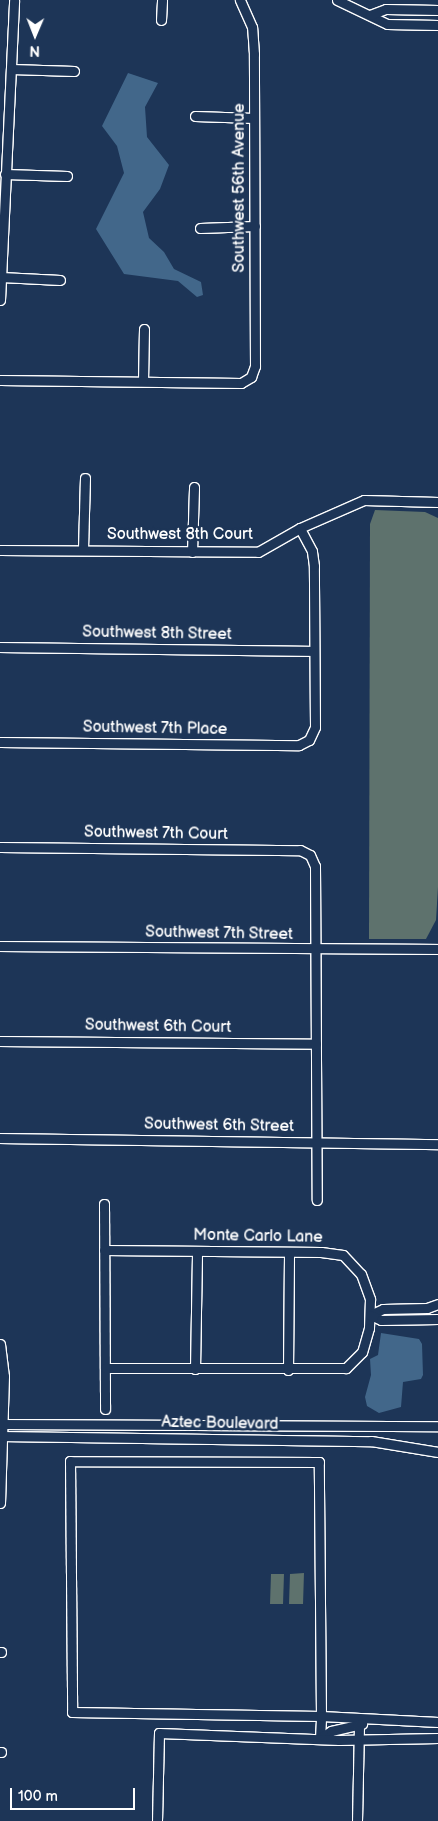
<!DOCTYPE html>
<style>
body{margin:0}
#map{position:relative;width:438px;height:1821px;overflow:hidden;background:#1d3557;font-family:"Balsamiq Sans",sans-serif}
div>[style]{position:absolute}
[style*='--x']{left:calc(var(--x)*1px);top:calc(var(--y)*1px);width:calc(var(--w)*1px);rotate:calc(var(--a)*1deg)}
.green>*{inset:0;background:#5e726d}
.water>*{inset:0;background:#42678a}
.roads{filter:drop-shadow(1px 0 #fff) drop-shadow(-1px 0 #fff) drop-shadow(0 1px #fff) drop-shadow(0 -1px #fff)}
.street>*{height:9px;margin:-4.5px;padding:0 4.5px;transform-origin:4.5px;border-radius:4.5px;background:#1d3557}
span{translate:-50% -50%;white-space:nowrap;text-align:center;line-height:1.15;-webkit-text-stroke:4.5px #1d3557;paint-order:stroke}
.street-label{font-size:16px;color:#fff}
.north{position:absolute;left:10px;top:10px;width:50px;height:50px;-webkit-text-stroke:4px #1d3557;paint-order:stroke;rotate:181deg;font-size:14px;font-weight:700;line-height:20px;text-align:center;color:#fff}
.north::after{content:'';display:block;margin:auto;width:18px;height:22px;background:#fff;clip-path:polygon(50% 0,100% 100%,50% 72%,0 100%)}
.scale{position:absolute;left:10px;top:1788px;width:125px;height:22px;box-sizing:border-box;border:2px solid #fff;border-top:0;padding-left:6px;font-size:15px;line-height:18px;white-space:nowrap;color:#fff;-webkit-text-stroke:4px #1d3557;paint-order:stroke}
</style>
<div id="map">
<div class="green">
<i style="clip-path:polygon(375px 510px,425px 512px,438px 518px,438px 887px,436px 920px,426px 939px,369px 939px,370px 524px)"></i>
<i style="clip-path:polygon(304px 1573px,303px 1604px,289px 1604px,290px 1574px)"></i>
<i style="clip-path:polygon(271px 1574px,284px 1574px,283px 1604px,270px 1604px)"></i>
</div>
<div class="water">
<i style="clip-path:polygon(128px 73px,158px 83px,145px 107px,147px 137px,169px 165px,160px 189px,143px 212px,149px 238px,164px 252px,174px 269px,201px 282px,203px 295px,197px 297px,178px 281px,124px 274px,96px 229px,124px 173px,117px 146px,102px 126px)"></i>
<i style="clip-path:polygon(381px 1333px,419px 1339px,422px 1344px,423px 1375px,421px 1379px,403px 1382px,401px 1407px,379px 1413px,367px 1406px,365px 1397px,371px 1375px,370px 1359px,378px 1355px)"></i>
</div>
<div class="roads">
<div class="street">
<i style="--x:337;--y:0;--w:55;--a:25.6"></i>
<i style="--x:387;--y:24;--w:51;--a:1.1"></i>
<i style="--x:370;--y:15;--w:17;--a:-21"></i>
<i style="--x:386;--y:9;--w:52;--a:1.1"></i>
<i style="--x:161;--y:20;--w:20;--a:-87"></i>
<i style="--x:11;--y:69;--w:63;--a:1.8"></i>
<i style="--x:195;--y:116;--w:59;--a:1.9"></i>
<i style="--x:5;--y:174;--w:62;--a:1.8"></i>
<i style="--x:200;--y:228;--w:55;--a:-2.1"></i>
<i style="--x:1;--y:277;--w:59;--a:2.9"></i>
<i style="--x:0;--y:300;--w:300;--a:-87.3"></i>
<i style="--x:0;--y:380;--w:241;--a:0.7"></i>
<i style="--x:241;--y:383;--w:12;--a:-31"></i>
<i style="--x:251;--y:377;--w:12;--a:-70"></i>
<i style="--x:255;--y:366;--w:312;--a:-90.2"></i>
<i style="--x:254;--y:54;--w:27;--a:-94"></i>
<i style="--x:252;--y:27;--w:30;--a:-114"></i>
<i style="--x:143;--y:381;--w:52;--a:-88.9"></i>
<i style="--x:83;--y:549;--w:71;--a:-88.4"></i>
<i style="--x:0;--y:550;--w:258;--a:0.4"></i>
<i style="--x:258;--y:552;--w:48;--a:-29.7"></i>
<i style="--x:300;--y:528;--w:70;--a:-23.6"></i>
<i style="--x:364;--y:500;--w:74;--a:1.5"></i>
<i style="--x:192;--y:552;--w:65;--a:-88.2"></i>
<i style="--x:0;--y:647;--w:314;--a:0.7"></i>
<i style="--x:0;--y:742;--w:299;--a:0.6"></i>
<i style="--x:299;--y:745;--w:11;--a:-27"></i>
<i style="--x:309;--y:740;--w:14;--a:-65"></i>
<i style="--x:315;--y:727;--w:161;--a:-90.4"></i>
<i style="--x:314;--y:566;--w:15;--a:-98"></i>
<i style="--x:312;--y:551;--w:26;--a:-118"></i>
<i style="--x:0;--y:847;--w:300;--a:0.6"></i>
<i style="--x:300;--y:850;--w:11;--a:27"></i>
<i style="--x:310;--y:855;--w:12;--a:66"></i>
<i style="--x:315;--y:866;--w:334;--a:89.7"></i>
<i style="--x:0;--y:946;--w:438;--a:0.4"></i>
<i style="--x:0;--y:1041;--w:316;--a:0.5"></i>
<i style="--x:0;--y:1138;--w:438;--a:0.8"></i>
<i style="--x:104;--y:1204;--w:205;--a:89.7"></i>
<i style="--x:104;--y:1250;--w:217;--a:0.5"></i>
<i style="--x:321;--y:1252;--w:22;--a:8"></i>
<i style="--x:343;--y:1255;--w:26;--a:47"></i>
<i style="--x:361;--y:1274;--w:27;--a:70"></i>
<i style="--x:370;--y:1299;--w:29;--a:92"></i>
<i style="--x:369;--y:1328;--w:25;--a:106"></i>
<i style="--x:362;--y:1352;--w:23;--a:135"></i>
<i style="--x:346;--y:1368;--w:241;--a:180"></i>
<i style="--x:370;--y:1315;--w:14;--a:-25"></i>
<i style="--x:383;--y:1309;--w:44;--a:-1.3"></i>
<i style="--x:427;--y:1308;--w:12;--a:-20"></i>
<i style="--x:370;--y:1315;--w:12;--a:24"></i>
<i style="--x:381;--y:1320;--w:57;--a:-1"></i>
<i style="--x:0;--y:1344;--w:32;--a:83"></i>
<i style="--x:4;--y:1376;--w:127;--a:91.8"></i>
<i style="--x:195;--y:1369;--w:118;--a:-89"></i>
<i style="--x:288;--y:1370;--w:118;--a:-89.5"></i>
<i style="--x:0;--y:1424;--w:438;--a:0.3"></i>
<i style="--x:0;--y:1436;--w:371;--a:0.8"></i>
<i style="--x:371;--y:1441;--w:68;--a:9.3"></i>
<i style="--x:0;--y:1652;--w:1;--a:0"></i>
<i style="--x:320;--y:1738;--w:22;--a:-87"></i>
<i style="--x:321;--y:1716;--w:254;--a:-90.5"></i>
<i style="--x:319;--y:1462;--w:249;--a:-179.8"></i>
<i style="--x:70;--y:1461;--w:251;--a:89.5"></i>
<i style="--x:72;--y:1712;--w:249;--a:0.9"></i>
<i style="--x:321;--y:1716;--w:117;--a:2.9"></i>
<i style="--x:320;--y:1738;--w:13;--a:-32"></i>
<i style="--x:331;--y:1731;--w:32;--a:-13"></i>
<i style="--x:0;--y:1752;--w:1;--a:0"></i>
<i style="--x:157;--y:1821;--w:88;--a:-88.7"></i>
<i style="--x:159;--y:1733;--w:180;--a:2.2"></i>
<i style="--x:339;--y:1740;--w:99;--a:-1.2"></i>
<i style="--x:357;--y:1821;--w:97;--a:-88.8"></i>
</div>
</div>
<div class="street-label">
<span style="left:240px;top:188px;rotate:-90deg">Southwest 56th Avenue</span>
<span style="left:180px;top:535px">Southwest 8th Court</span>
<span style="left:157px;top:634px;rotate:1deg">Southwest 8th Street</span>
<span style="left:155px;top:729px;rotate:1deg">Southwest 7th Place</span>
<span style="left:156px;top:834px;rotate:1deg">Southwest 7th Court</span>
<span style="left:219px;top:934px;rotate:1deg">Southwest 7th Street</span>
<span style="left:158px;top:1027px;rotate:1deg">Southwest 6th Court</span>
<span style="left:219px;top:1126px;rotate:1deg">Southwest 6th Street</span>
<span style="left:258px;top:1237px;rotate:1deg">Monte Carlo Lane</span>
<span style="left:220px;top:1424px;rotate:1deg">Aztec Boulevard</span>
</div>
<div class="north">N</div>
<div class="scale">100 m</div>
</div>
